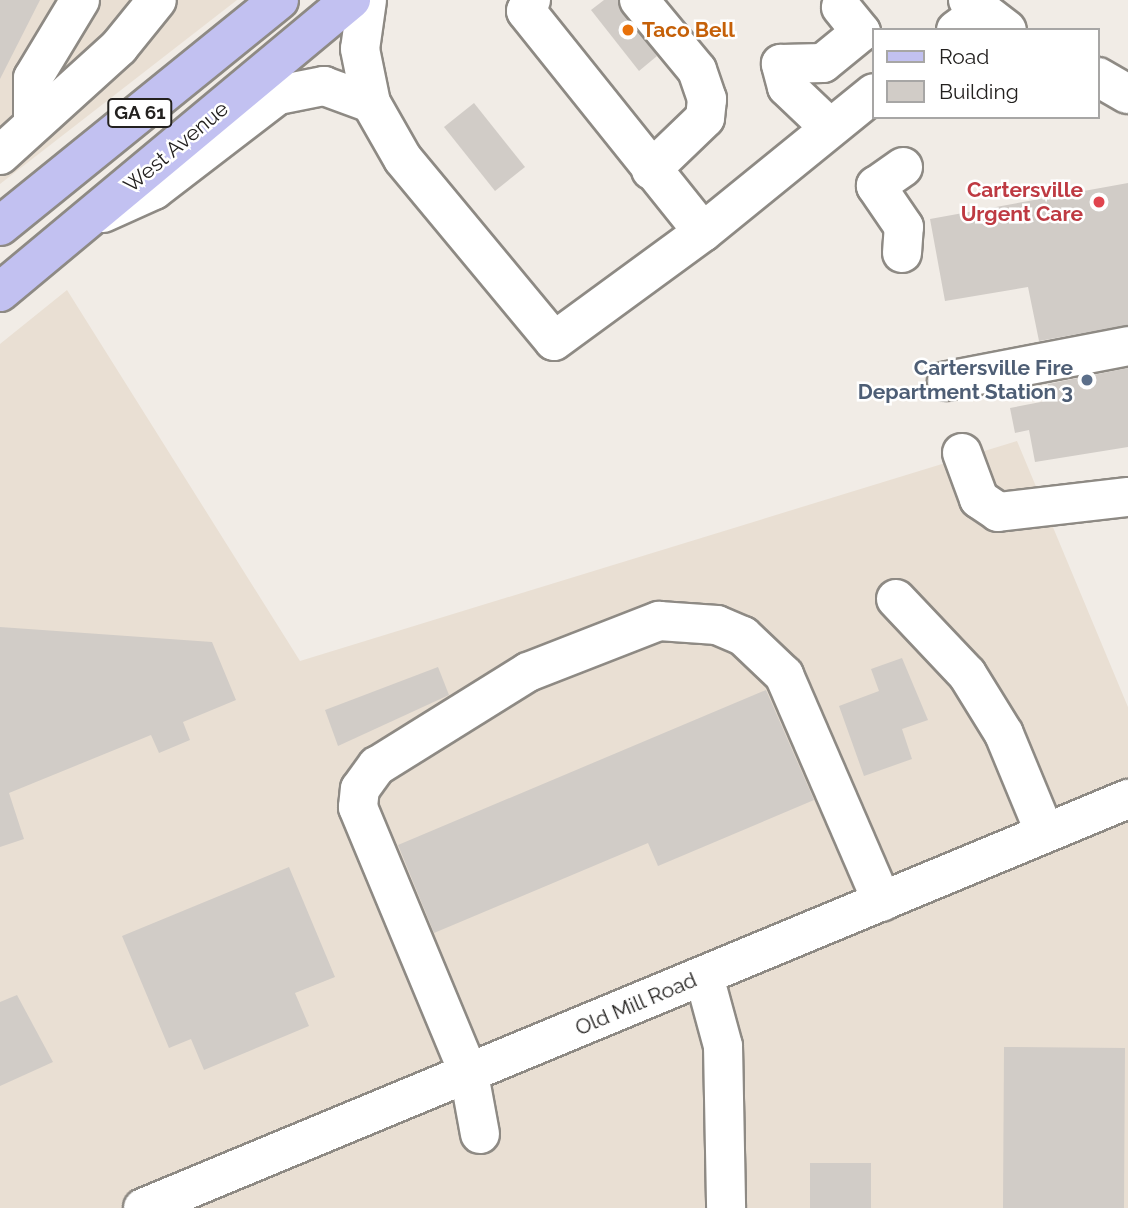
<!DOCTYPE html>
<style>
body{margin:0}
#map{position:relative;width:1128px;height:1208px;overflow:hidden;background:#f1ece6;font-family:Raleway,sans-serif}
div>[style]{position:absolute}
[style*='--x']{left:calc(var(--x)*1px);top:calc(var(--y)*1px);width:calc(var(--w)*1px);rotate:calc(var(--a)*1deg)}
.built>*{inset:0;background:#e9dfd3}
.building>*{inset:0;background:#d1ccc7}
.roads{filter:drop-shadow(2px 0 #8e8a84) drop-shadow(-2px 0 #8e8a84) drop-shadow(0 2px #8e8a84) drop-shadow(0 -2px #8e8a84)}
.minor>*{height:38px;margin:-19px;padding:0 19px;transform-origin:19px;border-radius:19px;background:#fff}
.major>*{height:38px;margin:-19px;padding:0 19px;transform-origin:19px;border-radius:19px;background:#c2c1f1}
.dots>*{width:19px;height:19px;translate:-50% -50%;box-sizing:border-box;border:4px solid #fff;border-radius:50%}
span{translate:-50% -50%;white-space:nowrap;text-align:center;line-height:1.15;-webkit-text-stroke:5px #fff;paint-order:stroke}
.shield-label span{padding:2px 5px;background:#fff;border:2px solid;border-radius:5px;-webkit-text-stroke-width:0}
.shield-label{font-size:19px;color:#23211f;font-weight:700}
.food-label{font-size:21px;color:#c56008;font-weight:700}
.left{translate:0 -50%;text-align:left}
.street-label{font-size:21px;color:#23211f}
.health-label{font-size:21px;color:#be3a42;font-weight:700}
.right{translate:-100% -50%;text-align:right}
.service-label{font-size:21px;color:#4e5e75;font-weight:700}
.legend{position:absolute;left:872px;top:28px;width:228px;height:91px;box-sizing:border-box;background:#fff;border:2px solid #a7a6a5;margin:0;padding:9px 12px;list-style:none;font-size:21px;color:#23211f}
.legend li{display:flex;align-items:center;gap:14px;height:35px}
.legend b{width:35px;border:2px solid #a7a6a5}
</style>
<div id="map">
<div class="built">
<i style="clip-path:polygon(0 0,237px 0,0 184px)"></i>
<i style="clip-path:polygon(67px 290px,300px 661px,1017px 441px,1128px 707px,1128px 1208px,0 1208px,0 344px)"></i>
</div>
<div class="building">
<i style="clip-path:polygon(0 0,40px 0,0 79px)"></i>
<i style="clip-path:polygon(604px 0,618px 0,657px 56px,639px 71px,591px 10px)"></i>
<i style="clip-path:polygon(474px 103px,525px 167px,495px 191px,444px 127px)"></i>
<i style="clip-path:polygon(1128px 183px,1128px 325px,1039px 341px,1028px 287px,945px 301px,930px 219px)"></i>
<i style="clip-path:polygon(1128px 368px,1128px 447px,1035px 462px,1029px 430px,1015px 433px,1010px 408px,1046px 401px,1048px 384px)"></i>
<i style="clip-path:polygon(0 627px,212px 642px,236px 700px,183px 722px,190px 740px,159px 753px,151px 735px,9px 793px,24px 839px,0 847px)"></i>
<i style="clip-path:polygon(902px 658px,928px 720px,902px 729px,912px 759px,864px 776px,839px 706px,879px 691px,871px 669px)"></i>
<i style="clip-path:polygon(438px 667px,449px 695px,338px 746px,325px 710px)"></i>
<i style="clip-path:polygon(766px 690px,814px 800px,658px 866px,648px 843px,434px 933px,398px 845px)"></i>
<i style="clip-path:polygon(289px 867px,335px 977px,295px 993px,309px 1026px,204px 1070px,191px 1039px,169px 1048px,122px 936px)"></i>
<i style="clip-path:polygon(17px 995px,53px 1062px,0 1086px,0 1002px)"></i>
<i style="clip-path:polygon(1004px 1047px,1125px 1048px,1124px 1208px,1003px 1208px)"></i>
<i style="clip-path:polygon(810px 1163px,871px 1163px,871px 1208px,810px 1208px)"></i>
</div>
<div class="roads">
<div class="minor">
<i style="--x:367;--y:0;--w:49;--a:98.1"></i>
<i style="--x:360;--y:49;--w:55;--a:78.5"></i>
<i style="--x:371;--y:103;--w:64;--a:60.3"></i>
<i style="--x:403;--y:159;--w:236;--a:50.3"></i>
<i style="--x:554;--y:341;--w:185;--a:-36.2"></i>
<i style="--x:703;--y:232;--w:220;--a:-39.1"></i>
<i style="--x:531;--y:0;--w:12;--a:114"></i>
<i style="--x:526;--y:11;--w:283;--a:51.3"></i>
<i style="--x:639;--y:0;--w:91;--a:50.4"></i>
<i style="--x:697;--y:70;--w:31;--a:71"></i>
<i style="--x:707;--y:99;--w:19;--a:96"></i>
<i style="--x:705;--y:118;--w:75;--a:136.1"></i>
<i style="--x:968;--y:0;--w:49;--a:37.6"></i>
<i style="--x:956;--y:30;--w:32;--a:-36"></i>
<i style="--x:1098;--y:77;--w:34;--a:30"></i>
<i style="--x:33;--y:120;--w:42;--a:-90"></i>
<i style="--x:33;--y:78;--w:91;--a:-58.9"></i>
<i style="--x:829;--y:127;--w:58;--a:-136.4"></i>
<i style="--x:787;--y:87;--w:24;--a:-105"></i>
<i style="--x:781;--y:64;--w:42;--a:-1.4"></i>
<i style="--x:823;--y:63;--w:49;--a:-39.2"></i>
<i style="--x:861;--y:32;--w:32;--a:-129"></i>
<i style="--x:0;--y:155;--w:161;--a:-42.2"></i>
<i style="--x:119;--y:47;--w:60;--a:-51"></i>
<i style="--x:103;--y:213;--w:56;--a:-24.3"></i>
<i style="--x:154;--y:190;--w:156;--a:-37.5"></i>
<i style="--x:278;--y:95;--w:47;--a:-11.1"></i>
<i style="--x:324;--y:86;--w:50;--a:19.9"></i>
<i style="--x:902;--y:253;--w:26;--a:-86"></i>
<i style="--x:904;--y:227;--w:50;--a:-124.3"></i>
<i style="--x:876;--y:186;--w:33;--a:-35"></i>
<i style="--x:947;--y:381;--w:184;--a:-10.9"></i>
<i style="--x:962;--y:453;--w:49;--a:69.7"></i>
<i style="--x:979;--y:499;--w:23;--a:34"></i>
<i style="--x:998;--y:512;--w:131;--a:-6.6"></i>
<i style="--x:896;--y:599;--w:103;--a:46.6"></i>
<i style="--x:967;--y:674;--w:70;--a:58.3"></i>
<i style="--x:1004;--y:734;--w:107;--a:67.5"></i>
<i style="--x:704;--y:976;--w:73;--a:74.8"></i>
<i style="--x:723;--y:1046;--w:162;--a:88.9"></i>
<i style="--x:480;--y:1134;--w:61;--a:-100.4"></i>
<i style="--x:469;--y:1074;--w:289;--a:-112.6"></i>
<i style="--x:358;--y:807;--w:18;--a:-84"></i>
<i style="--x:360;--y:789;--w:29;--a:-54"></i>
<i style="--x:377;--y:766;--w:178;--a:-31.9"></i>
<i style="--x:528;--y:672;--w:141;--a:-21.3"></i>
<i style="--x:659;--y:621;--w:58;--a:3.9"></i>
<i style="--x:717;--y:625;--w:28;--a:23"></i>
<i style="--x:743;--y:636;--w:57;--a:43.6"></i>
<i style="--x:784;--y:675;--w:247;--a:66.6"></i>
<i style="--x:143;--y:1208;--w:1067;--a:-22.55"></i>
</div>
<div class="major">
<i style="--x:0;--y:226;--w:359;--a:-39"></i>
<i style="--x:0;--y:292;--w:457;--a:-39.8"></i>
</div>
</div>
<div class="dots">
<i style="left:628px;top:30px;background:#e8710a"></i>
<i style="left:1099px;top:202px;background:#e0444e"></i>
<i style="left:1087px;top:380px;background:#5c6f8a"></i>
</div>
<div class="shield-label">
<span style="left:140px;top:113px">GA 61</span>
</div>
<div class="food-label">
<span class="left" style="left:642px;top:30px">Taco Bell</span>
</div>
<div class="street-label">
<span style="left:176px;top:147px;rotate:-40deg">West Avenue</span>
<span style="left:636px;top:1004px;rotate:-23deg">Old Mill Road</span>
</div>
<div class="health-label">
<span class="right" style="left:1083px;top:202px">Cartersville<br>Urgent Care</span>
</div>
<div class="service-label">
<span class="right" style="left:1073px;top:380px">Cartersville Fire<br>Department Station 3</span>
</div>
<ul class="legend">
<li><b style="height:9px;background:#c2c1f1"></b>Road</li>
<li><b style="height:19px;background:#d1ccc7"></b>Building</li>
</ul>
</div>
